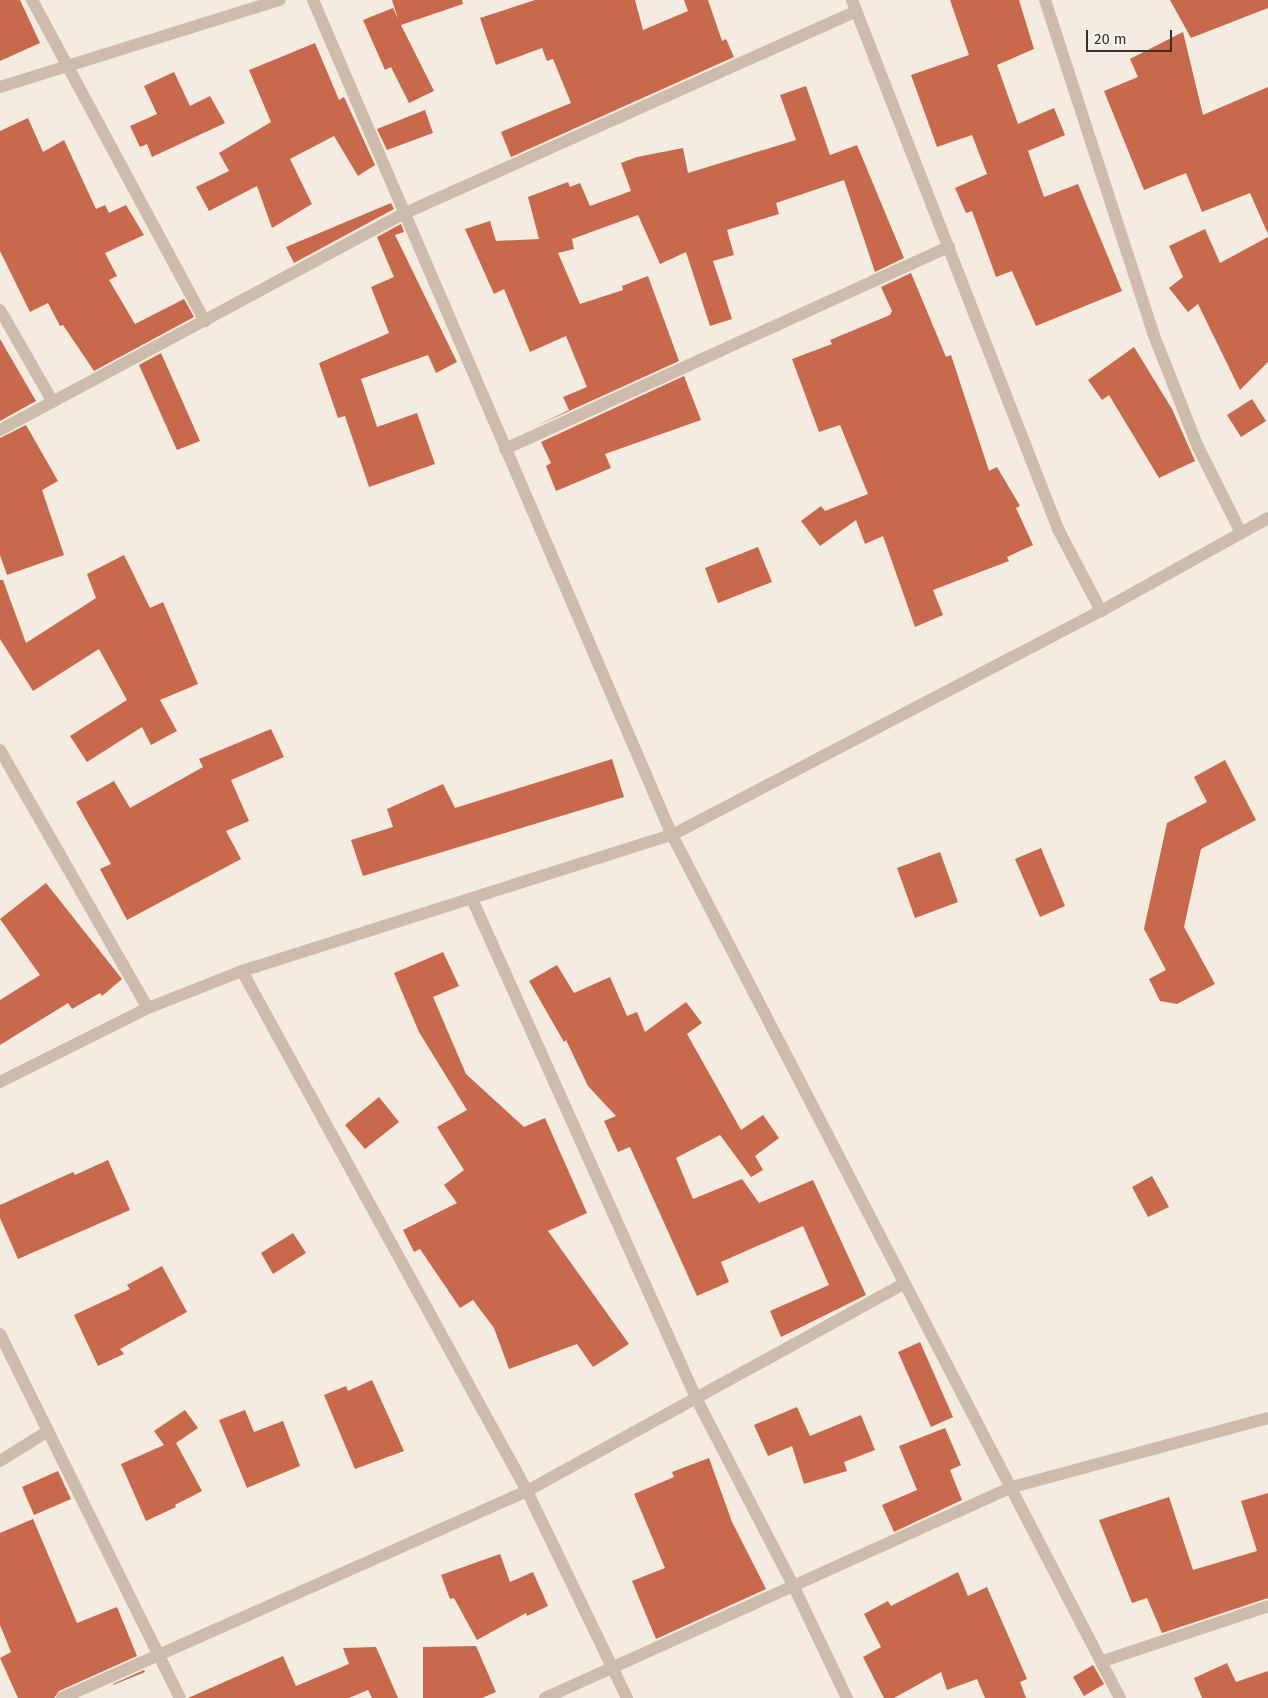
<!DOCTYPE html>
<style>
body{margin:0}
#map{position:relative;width:1268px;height:1698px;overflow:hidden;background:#f4ebe1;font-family:"Fira Sans",sans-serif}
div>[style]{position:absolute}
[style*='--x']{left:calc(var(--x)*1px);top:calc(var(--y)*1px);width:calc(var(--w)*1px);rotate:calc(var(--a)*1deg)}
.building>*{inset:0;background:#c8694b}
.minor>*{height:12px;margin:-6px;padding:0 6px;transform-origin:6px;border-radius:6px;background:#cdbbac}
span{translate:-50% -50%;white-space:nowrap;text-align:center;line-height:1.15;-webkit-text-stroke:4.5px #fbf5ee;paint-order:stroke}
.scale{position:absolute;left:1086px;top:30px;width:86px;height:22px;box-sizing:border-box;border:2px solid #3b302b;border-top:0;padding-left:6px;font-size:15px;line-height:18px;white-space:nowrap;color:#3b302b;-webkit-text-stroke:4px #fbf5ee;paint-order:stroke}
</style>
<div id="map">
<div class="building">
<i style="clip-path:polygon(0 0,20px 0,40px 43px,0 61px)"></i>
<i style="clip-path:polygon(392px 0,462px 0,463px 4px,401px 25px,434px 91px,409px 103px,391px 67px,385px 70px,363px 20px,393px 8px,398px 19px)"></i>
<i style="clip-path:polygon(535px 0,635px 0,643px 30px,688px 11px,684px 0,708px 0,722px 41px,726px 39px,734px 57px,511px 157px,501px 132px,571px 103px,553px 59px,547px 61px,542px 48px,496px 65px,480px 18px)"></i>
<i style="clip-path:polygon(950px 0,1019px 0,1034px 49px,997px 65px,1018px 124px,1054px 108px,1065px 135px,1028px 151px,1044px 197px,1078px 184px,1122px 291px,1036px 326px,1012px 271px,996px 277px,972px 211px,966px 213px,955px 188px,987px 174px,972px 135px,937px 147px,911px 75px,969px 55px)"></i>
<i style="clip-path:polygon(1170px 0,1268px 0,1268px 8px,1191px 38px)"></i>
<i style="clip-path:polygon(1183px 32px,1203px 115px,1268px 87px,1268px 234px,1250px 193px,1202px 212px,1186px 173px,1144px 190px,1104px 91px,1138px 77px,1130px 59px)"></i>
<i style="clip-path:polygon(315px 43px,339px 100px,344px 97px,375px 165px,358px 176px,334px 136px,290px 159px,312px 204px,272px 228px,257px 186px,209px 211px,196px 187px,229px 171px,219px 153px,271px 122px,249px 70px)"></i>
<i style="clip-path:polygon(174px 72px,190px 106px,210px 96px,225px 123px,152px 157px,147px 144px,140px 147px,130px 126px,157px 114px,144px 86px)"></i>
<i style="clip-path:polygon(806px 86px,830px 155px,857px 145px,904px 258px,875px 272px,844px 180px,776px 203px,779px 214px,727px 230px,734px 255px,713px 261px,732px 319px,710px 326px,686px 252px,660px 264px,638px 215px,572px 239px,574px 249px,558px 253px,580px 304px,623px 290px,622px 286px,648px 276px,679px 361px,534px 427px,569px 410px,563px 397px,587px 387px,566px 336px,530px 352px,504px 289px,494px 294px,465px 229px,490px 221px,496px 241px,539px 239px,528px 197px,568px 182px,570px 187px,580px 183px,590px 206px,631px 191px,621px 163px,637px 157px,683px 148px,688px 173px,796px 140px,780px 95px)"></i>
<i style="clip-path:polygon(425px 110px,433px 133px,387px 150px,377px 129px)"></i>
<i style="clip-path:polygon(28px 118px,43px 152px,64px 140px,96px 209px,105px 205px,109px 213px,126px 205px,144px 235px,105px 253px,117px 276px,109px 280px,135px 324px,184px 299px,194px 317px,94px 371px,63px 325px,60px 326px,48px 303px,30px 312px,0 251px,0 131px)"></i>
<i style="clip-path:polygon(391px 203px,394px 209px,294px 263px,286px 247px)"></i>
<i style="clip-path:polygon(401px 224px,404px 232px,395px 235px,457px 362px,436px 373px,428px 355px,361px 379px,377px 427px,417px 413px,435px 464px,369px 487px,345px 416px,338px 418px,319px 363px,389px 333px,371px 287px,394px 277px,377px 237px)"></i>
<i style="clip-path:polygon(1205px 229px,1220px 263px,1268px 237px,1268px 362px,1240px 390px,1198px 304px,1188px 312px,1169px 288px,1183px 277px,1169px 246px)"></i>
<i style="clip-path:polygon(911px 273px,946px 357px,951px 355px,989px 471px,997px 467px,1020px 506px,1016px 508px,1033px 545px,1007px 557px,1009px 561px,933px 590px,943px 615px,915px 627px,883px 536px,865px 544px,856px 520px,820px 546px,801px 521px,821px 506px,825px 511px,868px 494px,840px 425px,819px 432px,792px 359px,832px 344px,830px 340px,890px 315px,892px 311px,881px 287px)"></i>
<i style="clip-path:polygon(0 339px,36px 401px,0 421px)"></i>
<i style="clip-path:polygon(1134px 347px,1172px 409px,1195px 461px,1159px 478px,1109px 395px,1102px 400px,1088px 380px)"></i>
<i style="clip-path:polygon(161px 353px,200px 441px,177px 450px,139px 365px)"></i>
<i style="clip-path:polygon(684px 376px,701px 420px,605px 454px,611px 468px,556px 491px,546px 466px,551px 463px,541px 442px)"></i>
<i style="clip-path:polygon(1252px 399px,1266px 421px,1241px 437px,1227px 415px)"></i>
<i style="clip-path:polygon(26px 425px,58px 481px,42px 490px,64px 555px,7px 575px,0 555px,0 438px)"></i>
<i style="clip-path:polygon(758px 547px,772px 582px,718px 603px,705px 568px)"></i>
<i style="clip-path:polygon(124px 555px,150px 608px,163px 602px,198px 684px,160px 700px,177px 731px,151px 745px,142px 727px,87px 762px,70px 736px,127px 700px,99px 649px,33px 691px,0 639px,0 580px,3px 580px,26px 643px,96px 598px,87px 574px)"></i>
<i style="clip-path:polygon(271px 729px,284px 757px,231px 780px,249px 821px,226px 831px,241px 859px,127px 920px,100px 869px,111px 864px,76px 802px,114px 781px,130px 808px,203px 767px,199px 759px)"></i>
<i style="clip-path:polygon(612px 759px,624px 797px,363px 876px,351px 840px,393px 827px,387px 809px,443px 784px,455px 808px)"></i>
<i style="clip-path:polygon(1225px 760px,1256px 820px,1201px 849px,1184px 927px,1215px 984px,1177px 1004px,1160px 1001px,1149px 979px,1166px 970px,1144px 929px,1167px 823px,1207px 802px,1194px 777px)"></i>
<i style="clip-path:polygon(1041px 848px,1065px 906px,1040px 917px,1015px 859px)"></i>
<i style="clip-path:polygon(940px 852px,958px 902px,915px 918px,897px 868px)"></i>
<i style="clip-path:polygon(46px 883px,122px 979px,102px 996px,100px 993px,72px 1009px,68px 1003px,0 1045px,0 1000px,40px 975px,0 919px)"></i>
<i style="clip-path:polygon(443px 952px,459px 986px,433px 997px,466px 1074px,524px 1127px,545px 1118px,587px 1213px,548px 1231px,629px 1344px,593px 1367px,577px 1344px,509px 1369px,494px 1328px,473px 1300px,460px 1308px,420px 1249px,414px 1252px,403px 1230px,457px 1203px,444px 1185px,464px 1170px,437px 1127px,467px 1110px,419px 1032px,394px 973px)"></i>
<i style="clip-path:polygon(557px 965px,574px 993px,610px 977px,627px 1016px,637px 1012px,645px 1032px,686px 1002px,702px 1023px,687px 1034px,741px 1130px,763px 1115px,779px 1138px,755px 1156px,763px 1170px,751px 1177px,720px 1135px,676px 1158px,693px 1199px,742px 1179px,759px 1203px,813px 1180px,866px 1295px,781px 1337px,770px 1311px,829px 1285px,803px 1226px,721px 1262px,729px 1282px,697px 1296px,630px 1147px,618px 1152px,604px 1121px,616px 1116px,588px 1086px,566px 1040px,564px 1042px,529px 981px)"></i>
<i style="clip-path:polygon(379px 1097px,399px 1122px,365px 1149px,345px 1125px)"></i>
<i style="clip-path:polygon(108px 1160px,130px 1210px,18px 1259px,0 1218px,0 1205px,73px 1172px,75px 1175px)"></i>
<i style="clip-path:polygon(1152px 1176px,1169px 1207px,1148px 1217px,1132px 1187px)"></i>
<i style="clip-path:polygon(293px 1233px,306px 1253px,273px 1274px,261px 1253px)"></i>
<i style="clip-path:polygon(162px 1266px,187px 1312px,120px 1349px,124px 1354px,98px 1366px,74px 1315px,130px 1289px,127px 1285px)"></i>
<i style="clip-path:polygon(920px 1342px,953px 1417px,931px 1427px,898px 1352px)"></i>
<i style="clip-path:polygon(372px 1380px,404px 1451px,355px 1469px,324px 1395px,346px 1386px,348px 1391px)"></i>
<i style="clip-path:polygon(797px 1407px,810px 1436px,861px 1415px,875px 1450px,844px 1462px,847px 1471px,804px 1484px,792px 1446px,768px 1456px,754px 1425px)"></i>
<i style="clip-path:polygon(185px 1410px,198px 1428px,176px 1443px,202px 1491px,175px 1505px,176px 1507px,146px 1521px,121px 1464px,164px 1445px,154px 1431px)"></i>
<i style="clip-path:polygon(245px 1410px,254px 1432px,283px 1421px,300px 1466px,247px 1488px,219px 1420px)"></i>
<i style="clip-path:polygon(945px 1428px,961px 1465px,950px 1470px,962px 1500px,894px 1532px,882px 1505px,917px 1490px,899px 1446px)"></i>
<i style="clip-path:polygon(709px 1458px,732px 1522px,766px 1589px,656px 1639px,632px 1581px,665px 1568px,634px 1494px,674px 1477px,672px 1472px)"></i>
<i style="clip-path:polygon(58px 1471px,71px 1499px,34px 1515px,22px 1487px)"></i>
<i style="clip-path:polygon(1268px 1493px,1268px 1598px,1162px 1633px,1147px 1598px,1132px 1603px,1099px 1520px,1169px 1497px,1193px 1570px,1257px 1551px,1241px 1501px)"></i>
<i style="clip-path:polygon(33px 1519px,77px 1623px,117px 1607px,137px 1656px,59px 1691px,54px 1698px,18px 1698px,0 1658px,11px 1652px,0 1625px,0 1533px)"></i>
<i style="clip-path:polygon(500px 1554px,510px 1582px,533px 1572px,548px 1606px,527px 1616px,526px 1613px,477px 1640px,454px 1598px,450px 1599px,441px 1575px)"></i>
<i style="clip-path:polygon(958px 1572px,968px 1596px,987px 1587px,1027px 1679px,1020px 1682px,1026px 1698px,985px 1698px,977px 1679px,947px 1690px,941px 1672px,894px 1698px,884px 1698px,863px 1657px,881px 1647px,864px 1614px,888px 1601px,891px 1606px)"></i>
<i style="clip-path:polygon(476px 1646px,496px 1692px,482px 1698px,423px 1698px,423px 1647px)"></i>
<i style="clip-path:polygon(376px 1647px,398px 1698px,372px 1698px,368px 1690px,349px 1698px,188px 1698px,283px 1656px,296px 1686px,349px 1664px,343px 1648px)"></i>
<i style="clip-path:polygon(1227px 1663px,1236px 1682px,1268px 1671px,1268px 1698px,1202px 1698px,1194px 1678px)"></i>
<i style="clip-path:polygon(1093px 1665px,1104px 1684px,1084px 1696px,1073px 1677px)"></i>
<i style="clip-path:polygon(144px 1670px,145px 1672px,113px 1685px,113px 1684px)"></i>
</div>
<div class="minor">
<i style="--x:32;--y:0;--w:365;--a:61.7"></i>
<i style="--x:313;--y:0;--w:909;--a:66.74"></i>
<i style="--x:672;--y:835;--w:972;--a:62.57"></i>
<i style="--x:852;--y:0;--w:568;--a:68.72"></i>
<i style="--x:1058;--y:529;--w:93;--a:62.3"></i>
<i style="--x:1045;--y:0;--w:350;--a:72"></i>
<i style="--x:1153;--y:333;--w:123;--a:68.5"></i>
<i style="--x:1198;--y:447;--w:96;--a:63.4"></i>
<i style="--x:0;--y:87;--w:293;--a:-17.3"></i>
<i style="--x:0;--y:310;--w:106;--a:60.1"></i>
<i style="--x:0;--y:430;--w:457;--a:-28.2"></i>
<i style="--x:403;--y:214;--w:496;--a:-24.1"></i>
<i style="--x:505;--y:449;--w:488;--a:-24.5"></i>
<i style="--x:0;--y:750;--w:297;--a:60.2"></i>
<i style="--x:472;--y:899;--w:547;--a:65.82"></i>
<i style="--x:696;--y:1398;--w:211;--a:62.6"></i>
<i style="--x:793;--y:1585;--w:125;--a:64.5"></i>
<i style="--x:242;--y:971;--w:593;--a:61.27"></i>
<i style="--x:527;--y:1491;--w:230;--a:64.2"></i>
<i style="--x:0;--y:1082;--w:165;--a:-26.6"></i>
<i style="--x:148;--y:1008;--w:101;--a:-21.5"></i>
<i style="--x:242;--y:971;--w:451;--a:-17.6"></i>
<i style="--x:672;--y:835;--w:484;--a:-27.6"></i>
<i style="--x:1101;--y:611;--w:191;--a:-29.1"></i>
<i style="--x:0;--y:1334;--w:406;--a:63.7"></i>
<i style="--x:0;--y:1461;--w:57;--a:-32"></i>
<i style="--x:1103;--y:1661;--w:174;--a:-18.4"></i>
<i style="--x:62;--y:1698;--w:509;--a:-24"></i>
<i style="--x:527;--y:1491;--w:431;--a:-28.8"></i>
<i style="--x:545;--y:1698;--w:512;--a:-24.31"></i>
<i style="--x:1012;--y:1487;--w:265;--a:-15.1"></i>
</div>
<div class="scale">20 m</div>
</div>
